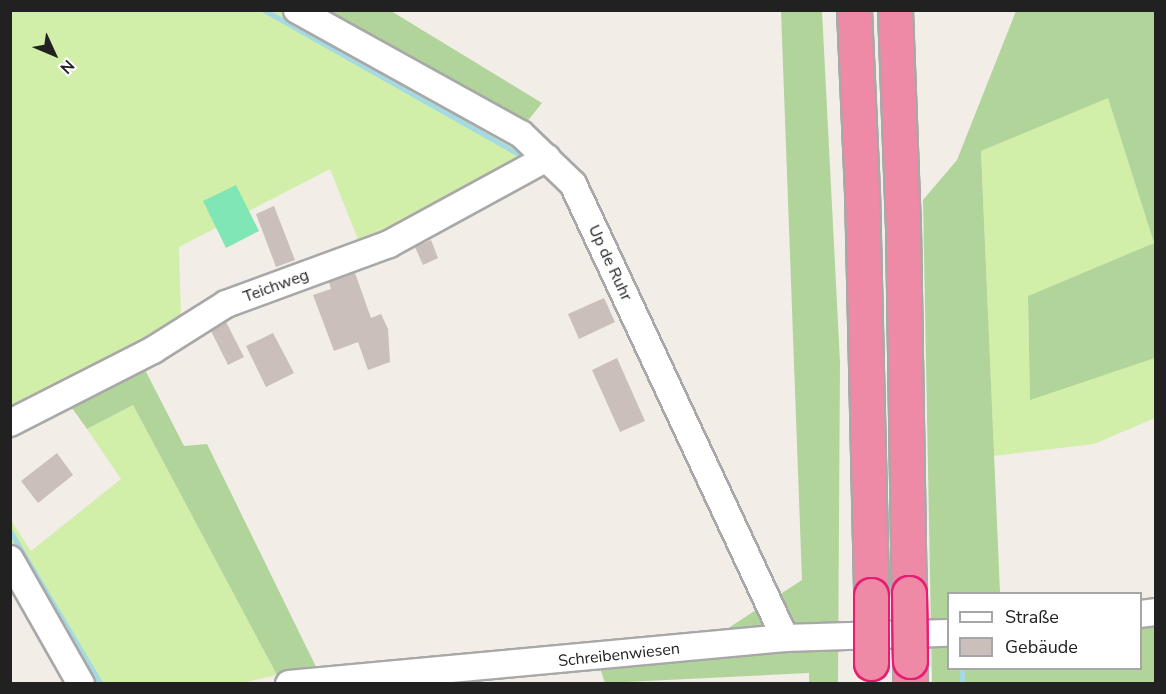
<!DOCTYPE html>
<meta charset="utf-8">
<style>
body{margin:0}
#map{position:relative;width:1166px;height:694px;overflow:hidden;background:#f2ede7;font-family:"Nunito Sans",sans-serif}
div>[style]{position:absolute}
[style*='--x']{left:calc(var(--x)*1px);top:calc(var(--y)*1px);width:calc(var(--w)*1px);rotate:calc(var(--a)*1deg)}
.grass>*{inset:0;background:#d2efaa}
.forest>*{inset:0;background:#b0d499}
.pitch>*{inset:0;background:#80e6b6}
.stream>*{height:5px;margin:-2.5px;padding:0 2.5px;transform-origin:2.5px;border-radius:2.5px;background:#a5dae2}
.building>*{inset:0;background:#cabfba}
.roads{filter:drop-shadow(2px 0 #a8a8a8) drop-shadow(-2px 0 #a8a8a8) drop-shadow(0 2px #a8a8a8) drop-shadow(0 -2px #a8a8a8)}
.minor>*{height:26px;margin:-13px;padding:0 13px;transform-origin:13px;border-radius:13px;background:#fff}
.highway>*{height:33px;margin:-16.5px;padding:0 16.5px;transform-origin:16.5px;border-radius:16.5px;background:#ee8aa5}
.bridges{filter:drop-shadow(2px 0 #e81c74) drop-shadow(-2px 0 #e81c74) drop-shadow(0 2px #e81c74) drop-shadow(0 -2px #e81c74)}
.highway-bridge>*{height:33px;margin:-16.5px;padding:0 16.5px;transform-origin:16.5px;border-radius:16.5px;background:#ee8aa5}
span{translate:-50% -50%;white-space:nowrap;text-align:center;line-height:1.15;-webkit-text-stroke:5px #fff;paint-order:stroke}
.street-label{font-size:16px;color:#212121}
.frame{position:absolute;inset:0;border:12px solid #212121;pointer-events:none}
.legend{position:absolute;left:947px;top:592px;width:195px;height:78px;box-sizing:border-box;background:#fff;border:2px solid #a6a6a6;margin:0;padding:8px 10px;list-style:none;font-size:18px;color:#212121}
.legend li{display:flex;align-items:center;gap:12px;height:30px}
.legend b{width:30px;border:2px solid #a6a6a6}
.north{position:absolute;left:24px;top:24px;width:60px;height:60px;-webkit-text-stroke:4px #fff;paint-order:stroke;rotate:134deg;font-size:16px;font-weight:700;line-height:24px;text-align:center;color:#212121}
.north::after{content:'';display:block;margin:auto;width:21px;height:27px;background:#212121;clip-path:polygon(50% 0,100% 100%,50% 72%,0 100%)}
</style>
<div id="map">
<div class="grass">
<i style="clip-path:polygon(11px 11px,281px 11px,534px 156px,389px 237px,359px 242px,330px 169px,179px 247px,181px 318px,11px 411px)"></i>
<i style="clip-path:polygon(1108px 97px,1154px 243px,1028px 296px,1030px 399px,1155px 358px,1155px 418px,1094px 444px,994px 456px,981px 151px)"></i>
<i style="clip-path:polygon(133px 405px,277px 675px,237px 684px,89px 683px,11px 548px,10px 519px,31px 551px,121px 479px,87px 429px)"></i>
</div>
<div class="forest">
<i style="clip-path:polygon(314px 11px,391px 11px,542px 103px,525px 124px)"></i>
<i style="clip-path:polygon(781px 11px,822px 11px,840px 362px,838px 683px,809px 683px,809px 673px,605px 683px,600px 668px,681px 659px,802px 580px)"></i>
<i style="clip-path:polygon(1016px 11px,1155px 11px,1155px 358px,1030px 400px,1028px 296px,1154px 243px,1108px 98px,981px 151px,1000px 593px,948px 594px,948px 668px,1140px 668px,1141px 608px,1155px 606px,1155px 683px,932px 683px,923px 200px,957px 160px)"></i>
<i style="clip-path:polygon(141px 362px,184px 446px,207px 444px,319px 673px,277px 675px,133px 405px,87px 429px,67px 401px)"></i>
</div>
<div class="pitch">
<i style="clip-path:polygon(236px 185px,259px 231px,226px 248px,203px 201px)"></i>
</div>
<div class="stream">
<i style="--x:264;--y:10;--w:301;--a:29.5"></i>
<i style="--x:10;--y:531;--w:178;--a:59.3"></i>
<i style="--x:962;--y:684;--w:12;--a:-90"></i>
</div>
<div class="building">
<i style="clip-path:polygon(274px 206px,295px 260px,276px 267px,256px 214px)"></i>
<i style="clip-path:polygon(431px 240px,438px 258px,423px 265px,415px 247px)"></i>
<i style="clip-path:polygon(355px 273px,371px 318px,381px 314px,388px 329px,390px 362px,368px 370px,358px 342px,334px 351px,313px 295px,331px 289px,329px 282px)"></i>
<i style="clip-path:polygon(604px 298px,615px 322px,579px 339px,568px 314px)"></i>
<i style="clip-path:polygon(226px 322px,244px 357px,228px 365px,211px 331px)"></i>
<i style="clip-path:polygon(273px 333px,294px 373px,266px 387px,246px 346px)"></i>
<i style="clip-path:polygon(617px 358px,645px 421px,620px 432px,592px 370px)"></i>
<i style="clip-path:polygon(57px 453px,73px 475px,38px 503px,21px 481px)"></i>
</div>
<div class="roads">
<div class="minor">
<i style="--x:297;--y:10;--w:256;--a:29"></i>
<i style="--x:521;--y:134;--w:72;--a:43.9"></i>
<i style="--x:573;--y:184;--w:501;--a:64.97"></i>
<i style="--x:10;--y:423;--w:161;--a:-27"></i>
<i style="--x:153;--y:350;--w:86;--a:-32.2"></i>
<i style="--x:226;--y:304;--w:174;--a:-20.2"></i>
<i style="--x:389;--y:244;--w:180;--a:-28.6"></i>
<i style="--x:10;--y:559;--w:144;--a:60.4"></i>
<i style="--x:1140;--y:614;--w:16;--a:-7"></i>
<i style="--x:289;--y:684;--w:498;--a:-5.3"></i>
<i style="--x:785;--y:638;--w:163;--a:-1.8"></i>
</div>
<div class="highway">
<i style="--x:854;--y:10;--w:181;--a:87.5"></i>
<i style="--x:862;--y:191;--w:404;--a:88.7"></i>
<i style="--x:895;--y:10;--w:217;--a:87.9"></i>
<i style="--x:903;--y:227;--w:366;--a:89.1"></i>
<i style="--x:910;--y:684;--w:23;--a:-90"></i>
</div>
</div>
<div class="bridges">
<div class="highway-bridge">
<i style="--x:909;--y:593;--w:68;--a:89.2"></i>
<i style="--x:871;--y:595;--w:68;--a:90"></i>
</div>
</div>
<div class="street-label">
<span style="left:610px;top:263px;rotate:65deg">Up de Ruhr</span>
<span style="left:276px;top:286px;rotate:-20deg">Teichweg</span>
<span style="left:619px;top:655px;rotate:-6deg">Schreibenwiesen</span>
</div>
<div class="frame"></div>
<ul class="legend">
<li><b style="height:8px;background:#fff"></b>Straße</li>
<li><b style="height:16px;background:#cabfba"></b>Gebäude</li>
</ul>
<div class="north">N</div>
</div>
